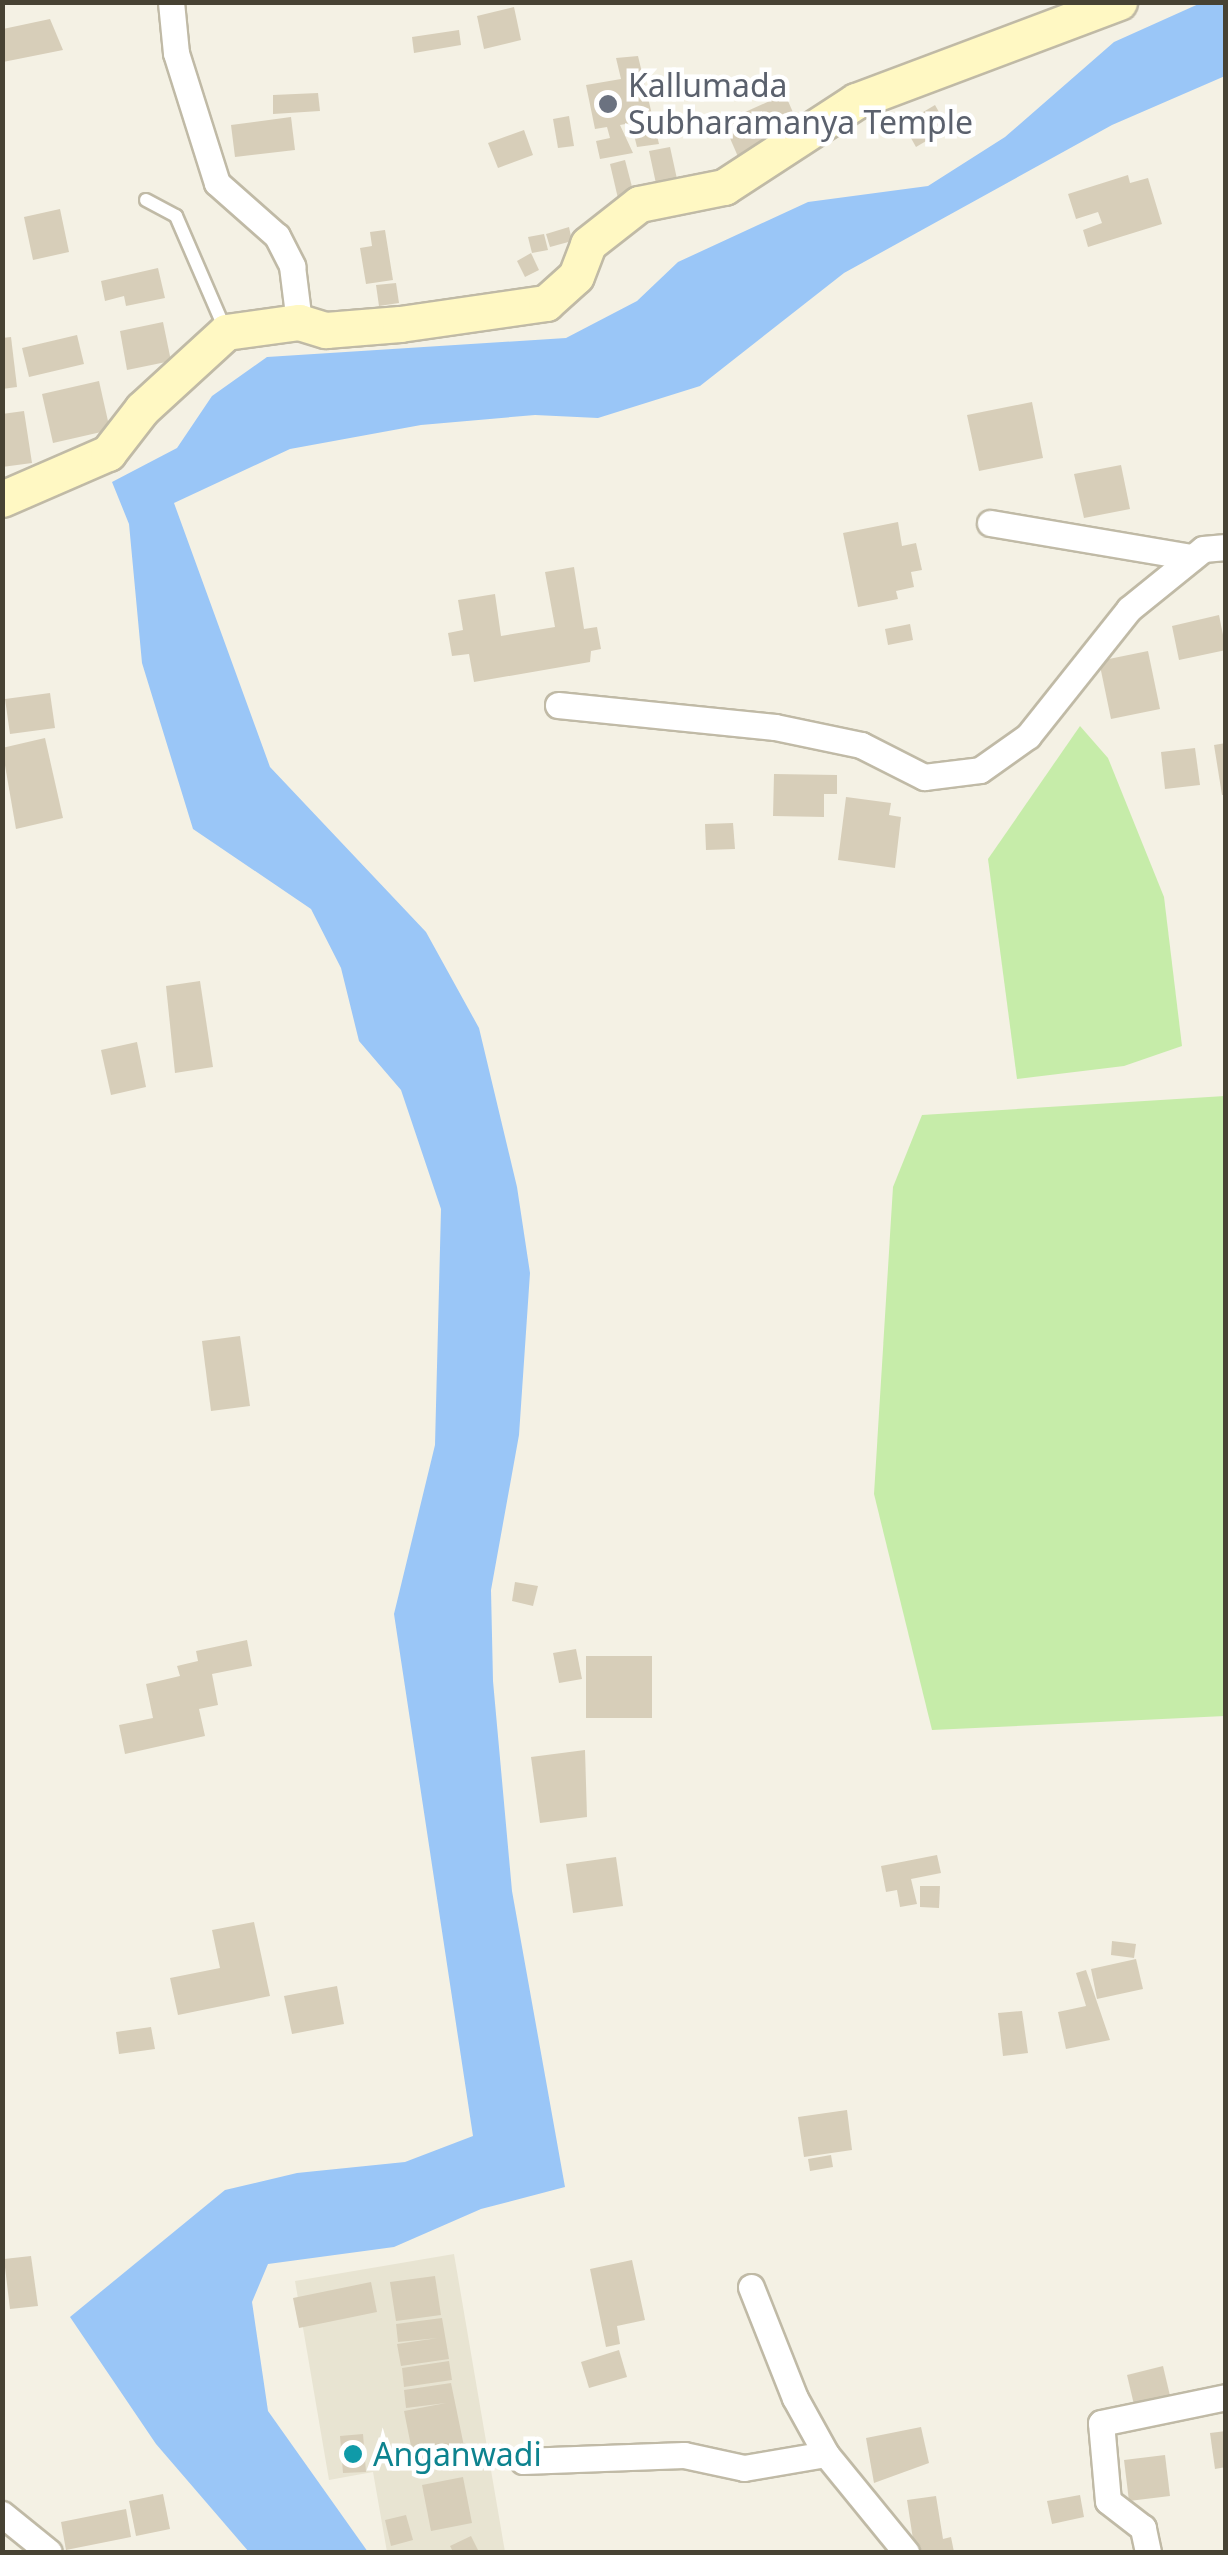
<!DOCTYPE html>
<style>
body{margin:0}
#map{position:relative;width:1228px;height:2555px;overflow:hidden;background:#f4f1e4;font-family:"Noto Sans",sans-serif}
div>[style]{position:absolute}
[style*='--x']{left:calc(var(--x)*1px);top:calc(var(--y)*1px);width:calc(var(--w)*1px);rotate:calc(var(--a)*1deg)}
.residential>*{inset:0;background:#e8e4d2}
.green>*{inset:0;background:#c6eca9}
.water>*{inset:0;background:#9ac6f7}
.building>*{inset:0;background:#d7ceb9}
.roads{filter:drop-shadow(2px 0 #c0baa6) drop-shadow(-2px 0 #c0baa6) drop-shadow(0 2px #c0baa6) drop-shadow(0 -2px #c0baa6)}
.service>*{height:12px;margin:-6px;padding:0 6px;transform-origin:6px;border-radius:6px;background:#fff}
.minor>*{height:25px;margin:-12.5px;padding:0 12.5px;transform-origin:12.5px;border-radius:12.5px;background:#fff}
.secondary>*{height:35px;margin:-17.5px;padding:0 17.5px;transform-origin:17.5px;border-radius:17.5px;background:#fff8c3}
.dots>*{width:28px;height:28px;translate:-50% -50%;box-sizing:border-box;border:5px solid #fff;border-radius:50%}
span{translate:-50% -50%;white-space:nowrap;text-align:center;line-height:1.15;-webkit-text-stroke:9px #fff;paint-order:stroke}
.worship-label{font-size:32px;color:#5b616d}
.left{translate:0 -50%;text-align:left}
.culture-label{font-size:32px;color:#0d838f}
.frame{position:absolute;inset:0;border:5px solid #474233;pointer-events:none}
</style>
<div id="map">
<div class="residential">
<i style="clip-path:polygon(454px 2254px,505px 2552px,387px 2552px,373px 2472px,329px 2480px,295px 2281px)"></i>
</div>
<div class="green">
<i style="clip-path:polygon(1080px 726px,1108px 758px,1164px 897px,1182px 1046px,1124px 1066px,1017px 1079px,988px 859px)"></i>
<i style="clip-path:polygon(1225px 1096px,1225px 1716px,932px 1730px,874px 1494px,893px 1187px,922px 1115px)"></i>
</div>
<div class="water">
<i style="clip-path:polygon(1203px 2px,1225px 3px,1225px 76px,1112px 125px,844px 273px,700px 386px,598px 418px,535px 415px,421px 425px,290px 449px,174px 503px,270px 767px,426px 932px,479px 1028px,517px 1187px,530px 1273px,519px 1435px,491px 1590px,493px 1681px,512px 1891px,565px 2187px,481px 2209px,394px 2247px,268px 2264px,252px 2302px,268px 2411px,368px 2552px,249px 2552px,156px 2444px,70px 2317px,225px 2190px,297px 2173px,405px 2162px,473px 2136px,394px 1614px,435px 1445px,441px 1209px,401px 1090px,359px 1041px,341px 968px,311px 909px,193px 829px,142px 663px,129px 524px,112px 482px,177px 448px,212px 396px,267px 357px,566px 338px,637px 301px,678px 262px,808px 202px,928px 186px,1005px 137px,1114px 42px)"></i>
</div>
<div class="building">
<i style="clip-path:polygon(514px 7px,521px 40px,484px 49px,477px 16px)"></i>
<i style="clip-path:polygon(50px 19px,63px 50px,3px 62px,3px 29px)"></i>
<i style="clip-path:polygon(459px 30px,461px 45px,414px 53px,412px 37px)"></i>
<i style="clip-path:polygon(638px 56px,659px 144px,637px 147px,631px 123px,620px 125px,633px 153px,600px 159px,596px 141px,610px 138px,607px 127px,595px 129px,586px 85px,621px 79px,616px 58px)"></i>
<i style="clip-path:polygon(318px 93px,320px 111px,273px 114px,273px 95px)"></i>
<i style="clip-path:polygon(785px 94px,801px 131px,739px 159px,723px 122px)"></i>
<i style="clip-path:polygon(935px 105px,948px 128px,916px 147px,903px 124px)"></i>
<i style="clip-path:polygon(569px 116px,574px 146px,558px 148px,553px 119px)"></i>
<i style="clip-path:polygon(291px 117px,295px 150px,235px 157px,231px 125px)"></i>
<i style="clip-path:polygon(524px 130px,533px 155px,498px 168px,488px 143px)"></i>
<i style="clip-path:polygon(670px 147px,679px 188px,658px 193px,649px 151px)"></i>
<i style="clip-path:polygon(625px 160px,636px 202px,620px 207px,610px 164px)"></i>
<i style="clip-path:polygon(1128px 175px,1130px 183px,1148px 178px,1162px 224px,1088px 247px,1083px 230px,1102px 223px,1098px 212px,1076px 219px,1068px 194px)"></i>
<i style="clip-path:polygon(60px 209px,69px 252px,33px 260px,24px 217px)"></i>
<i style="clip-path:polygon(569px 227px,572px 241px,550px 247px,546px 234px)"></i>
<i style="clip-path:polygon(385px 230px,393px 280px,366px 284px,360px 248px,372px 246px,370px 232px)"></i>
<i style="clip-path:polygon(544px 234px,548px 250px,532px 253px,528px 237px)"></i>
<i style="clip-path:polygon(531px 253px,539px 270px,525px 277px,517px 261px)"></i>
<i style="clip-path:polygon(158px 268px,165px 298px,126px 306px,124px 296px,105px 301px,101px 281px)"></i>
<i style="clip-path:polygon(396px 283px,399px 303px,379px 306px,376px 285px)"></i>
<i style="clip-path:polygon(163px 322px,171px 361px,127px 370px,120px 331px)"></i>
<i style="clip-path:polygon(77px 335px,84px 364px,29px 377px,22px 348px)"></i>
<i style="clip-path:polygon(11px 337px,17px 387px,2px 389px,2px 338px)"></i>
<i style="clip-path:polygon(99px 381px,110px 430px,53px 443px,42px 394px)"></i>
<i style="clip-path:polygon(1032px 402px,1043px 458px,979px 471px,967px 415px)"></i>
<i style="clip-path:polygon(24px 411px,32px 463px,2px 467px,2px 414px)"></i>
<i style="clip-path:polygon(1121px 465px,1130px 509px,1084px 518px,1074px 474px)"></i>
<i style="clip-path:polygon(898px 522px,902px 546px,916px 543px,922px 570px,911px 572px,914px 587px,896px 591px,898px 599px,858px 607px,843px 533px)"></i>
<i style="clip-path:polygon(574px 567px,584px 629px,597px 627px,601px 649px,591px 651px,590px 662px,474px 682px,469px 654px,452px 656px,448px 633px,463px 630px,458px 600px,495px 594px,501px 636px,555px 627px,545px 572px)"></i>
<i style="clip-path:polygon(1219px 615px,1226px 650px,1179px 660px,1172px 626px)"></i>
<i style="clip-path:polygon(910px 624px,913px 640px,888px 645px,885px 629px)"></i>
<i style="clip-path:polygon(1148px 651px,1160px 709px,1111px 719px,1099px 661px)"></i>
<i style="clip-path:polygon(50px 693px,55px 728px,10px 734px,5px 699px)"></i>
<i style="clip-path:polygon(45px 738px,63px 818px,16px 829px,2px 748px)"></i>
<i style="clip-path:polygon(1226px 743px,1226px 795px,1222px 795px,1214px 745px)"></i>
<i style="clip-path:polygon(1195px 748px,1200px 785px,1165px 789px,1161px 752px)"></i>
<i style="clip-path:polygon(774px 774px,837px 775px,837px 794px,824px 794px,824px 817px,773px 816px)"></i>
<i style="clip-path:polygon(846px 797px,891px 803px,889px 815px,901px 817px,895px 868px,838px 860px)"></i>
<i style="clip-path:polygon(733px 823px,735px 849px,706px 850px,705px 824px)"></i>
<i style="clip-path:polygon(200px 981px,213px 1067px,175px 1073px,166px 986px)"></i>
<i style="clip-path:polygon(137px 1042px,146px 1087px,111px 1095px,101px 1050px)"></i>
<i style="clip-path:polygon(240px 1336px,250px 1406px,211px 1411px,202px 1341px)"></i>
<i style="clip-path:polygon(515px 1582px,538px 1586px,533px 1606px,512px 1601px)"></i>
<i style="clip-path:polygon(247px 1640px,252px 1666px,212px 1674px,218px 1705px,199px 1709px,205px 1736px,125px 1754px,119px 1725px,153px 1718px,146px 1684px,180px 1676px,177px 1666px,198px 1661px,196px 1651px)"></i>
<i style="clip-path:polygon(576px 1649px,582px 1679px,559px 1683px,553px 1653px)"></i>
<i style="clip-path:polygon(586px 1656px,652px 1656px,652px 1718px,586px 1718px)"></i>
<i style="clip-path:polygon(585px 1750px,587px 1817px,540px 1823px,531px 1757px)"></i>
<i style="clip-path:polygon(937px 1855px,941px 1873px,911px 1879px,917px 1904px,900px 1907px,897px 1890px,886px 1892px,881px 1866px)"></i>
<i style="clip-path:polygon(616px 1857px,623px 1906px,573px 1913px,566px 1864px)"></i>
<i style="clip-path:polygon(920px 1886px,940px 1886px,939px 1908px,920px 1907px)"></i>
<i style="clip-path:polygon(254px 1922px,270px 1996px,178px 2015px,170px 1978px,220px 1968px,212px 1930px)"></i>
<i style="clip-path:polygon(1112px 1941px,1136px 1944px,1134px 1958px,1111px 1955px)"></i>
<i style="clip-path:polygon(1136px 1959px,1143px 1989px,1097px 1999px,1091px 1969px)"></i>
<i style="clip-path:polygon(1086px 1970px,1110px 2040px,1066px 2049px,1058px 2012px,1086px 2006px,1076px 1973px)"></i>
<i style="clip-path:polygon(337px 1986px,344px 2024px,292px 2034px,284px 1996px)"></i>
<i style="clip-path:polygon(1022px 2011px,1028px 2053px,1003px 2056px,998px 2013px)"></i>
<i style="clip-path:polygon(151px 2027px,155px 2049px,119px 2054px,116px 2032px)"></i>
<i style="clip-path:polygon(847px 2110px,852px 2150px,804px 2157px,798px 2117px)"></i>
<i style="clip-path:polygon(831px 2155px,833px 2167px,810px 2171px,808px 2159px)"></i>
<i style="clip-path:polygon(31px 2256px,38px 2306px,10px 2309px,4px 2259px)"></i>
<i style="clip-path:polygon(632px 2260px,645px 2320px,617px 2326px,620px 2344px,606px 2347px,590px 2269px)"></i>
<i style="clip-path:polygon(435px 2276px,441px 2315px,396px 2321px,390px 2282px)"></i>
<i style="clip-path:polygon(371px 2282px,377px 2312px,299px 2328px,293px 2298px)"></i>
<i style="clip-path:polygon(442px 2318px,449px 2359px,401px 2366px,397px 2344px,438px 2338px,398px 2342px,396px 2324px)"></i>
<i style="clip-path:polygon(619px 2350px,627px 2377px,589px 2388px,581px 2362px)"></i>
<i style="clip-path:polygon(449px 2361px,452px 2380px,404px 2387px,402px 2368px)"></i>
<i style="clip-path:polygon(1163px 2366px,1171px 2400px,1135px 2409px,1127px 2375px)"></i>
<i style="clip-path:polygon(451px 2383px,465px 2451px,414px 2461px,404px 2411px,446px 2403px,406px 2408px,404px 2390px)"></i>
<i style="clip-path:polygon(921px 2427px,929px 2463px,874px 2483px,866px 2438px)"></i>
<i style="clip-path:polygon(1226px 2431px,1226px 2467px,1215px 2469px,1210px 2433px)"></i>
<i style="clip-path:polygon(363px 2434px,366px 2472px,343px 2473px,340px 2436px)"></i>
<i style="clip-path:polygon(1165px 2455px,1170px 2496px,1129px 2501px,1124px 2460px)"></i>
<i style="clip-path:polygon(463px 2477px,472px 2523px,431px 2531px,422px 2485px)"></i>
<i style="clip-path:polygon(163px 2494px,170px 2529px,136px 2536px,129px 2501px)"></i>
<i style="clip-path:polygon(1080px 2495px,1084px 2517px,1052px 2524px,1047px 2501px)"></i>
<i style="clip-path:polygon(936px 2496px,943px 2539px,951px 2537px,954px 2552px,915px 2552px,907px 2500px)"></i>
<i style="clip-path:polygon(126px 2509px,131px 2537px,66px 2550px,61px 2522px)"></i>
<i style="clip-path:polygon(406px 2515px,413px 2540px,391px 2546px,385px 2520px)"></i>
<i style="clip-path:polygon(471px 2536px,479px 2552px,453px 2552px,450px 2546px)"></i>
</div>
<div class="roads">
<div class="service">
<i style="--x:146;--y:200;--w:34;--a:28"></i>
<i style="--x:176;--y:216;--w:123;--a:66.6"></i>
</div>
<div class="minor">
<i style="--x:171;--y:2;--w:51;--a:84.4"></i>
<i style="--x:176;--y:53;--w:136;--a:72.5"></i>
<i style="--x:217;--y:183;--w:80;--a:41.5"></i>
<i style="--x:277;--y:236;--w:34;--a:63"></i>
<i style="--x:292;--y:266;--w:56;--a:82.9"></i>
<i style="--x:990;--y:523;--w:205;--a:9.6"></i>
<i style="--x:558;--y:705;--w:218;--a:5.8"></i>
<i style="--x:775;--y:727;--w:88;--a:11.8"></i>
<i style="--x:861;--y:745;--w:71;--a:26.9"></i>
<i style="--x:924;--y:777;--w:56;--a:-7.1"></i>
<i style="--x:980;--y:770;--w:59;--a:-35.3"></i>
<i style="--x:1028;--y:736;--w:162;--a:-51.5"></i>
<i style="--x:1129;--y:609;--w:95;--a:-39"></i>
<i style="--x:1203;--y:549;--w:23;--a:-5"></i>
<i style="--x:751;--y:2287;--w:119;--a:68.4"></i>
<i style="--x:795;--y:2398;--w:64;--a:61"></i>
<i style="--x:826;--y:2454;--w:127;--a:50.8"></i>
<i style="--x:523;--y:2461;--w:161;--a:-2.1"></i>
<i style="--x:684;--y:2455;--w:61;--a:12.2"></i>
<i style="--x:744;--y:2468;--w:83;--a:-9.7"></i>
<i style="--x:2;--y:2514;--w:60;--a:39"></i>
<i style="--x:1148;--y:2552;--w:25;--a:-102"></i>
<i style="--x:1143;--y:2528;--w:44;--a:-142.4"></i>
<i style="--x:1108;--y:2501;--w:78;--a:-95.1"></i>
<i style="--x:1101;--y:2423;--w:128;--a:-11.7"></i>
</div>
<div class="secondary">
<i style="--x:2;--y:499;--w:116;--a:-23.5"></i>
<i style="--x:108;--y:453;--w:56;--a:-52.3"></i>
<i style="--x:142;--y:409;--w:114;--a:-42.5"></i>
<i style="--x:226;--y:332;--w:74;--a:-7.8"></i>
<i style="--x:299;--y:322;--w:28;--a:17"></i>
<i style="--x:326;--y:330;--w:74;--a:-4.6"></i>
<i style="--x:400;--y:324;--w:148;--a:-8.2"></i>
<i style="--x:546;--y:303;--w:40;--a:-42"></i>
<i style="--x:576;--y:276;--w:34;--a:-69"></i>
<i style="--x:588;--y:244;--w:65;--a:-38.1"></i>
<i style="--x:639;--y:204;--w:87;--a:-11.3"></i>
<i style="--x:724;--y:187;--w:158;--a:-33.1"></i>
<i style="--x:856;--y:101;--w:281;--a:-20.6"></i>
</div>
</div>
<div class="dots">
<i style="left:608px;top:104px;background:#6b7280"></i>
<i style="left:353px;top:2454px;background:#0f9aa8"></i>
</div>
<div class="worship-label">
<span class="left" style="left:628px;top:104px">Kallumada<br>Subharamanya Temple</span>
</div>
<div class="culture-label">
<span class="left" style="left:373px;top:2454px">Anganwadi</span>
</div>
<div class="frame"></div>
</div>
